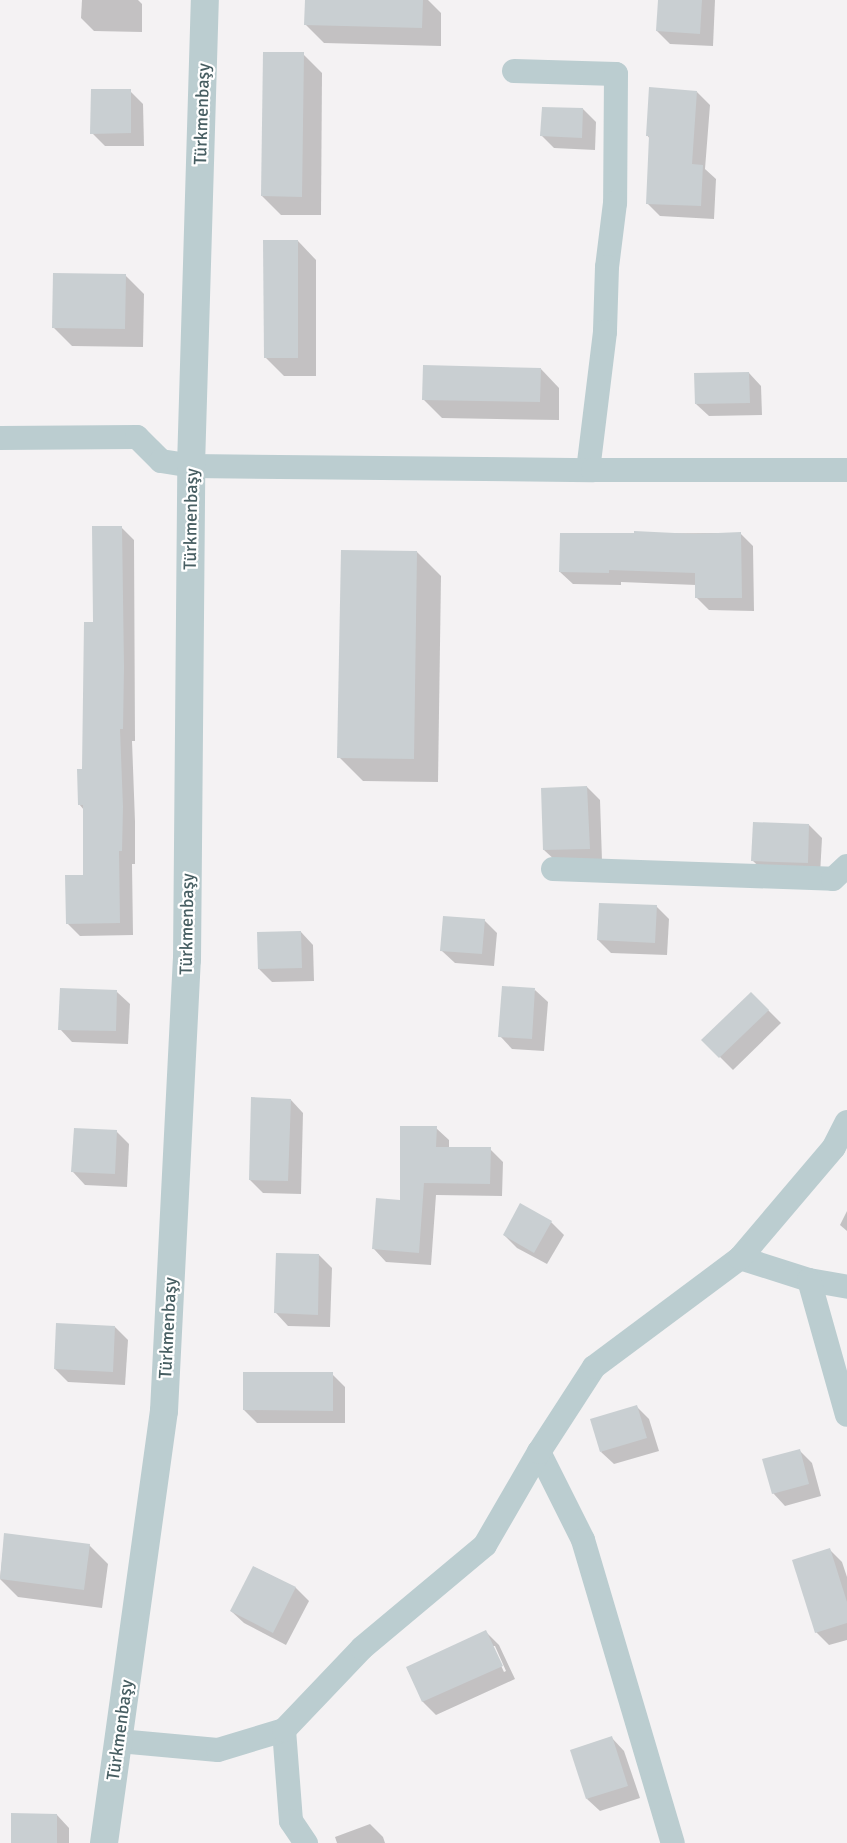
<!DOCTYPE html>
<meta charset="utf-8">
<style>
body{margin:0}
#map{position:relative;width:847px;height:1843px;overflow:hidden;background:#f4f2f3;font-family:Signika,sans-serif}
div>[style]{position:absolute}
[style*='--x']{left:calc(var(--x)*1px);top:calc(var(--y)*1px);width:calc(var(--w)*1px);rotate:calc(var(--a)*1deg)}
.shadow>*{inset:0;background:#0003}
.building>*{inset:0;background:#c9cfd2}
.minor>*{height:24px;margin:-12px;padding:0 12px;transform-origin:12px;border-radius:12px;background:#bbcdd0}
.tertiary>*{height:28px;margin:-14px;padding:0 14px;transform-origin:14px;border-radius:14px;background:#bbcdd0}
span{translate:-50% -50%;white-space:nowrap;text-align:center;line-height:1.15;-webkit-text-stroke:4.5px #fff;paint-order:stroke}
.street-label{font-size:18px;color:#475e62}
</style>
<div id="map">
<div class="shadow">
<i style="clip-path:polygon(82px 0,138px 0,142px 4px,142px 32px,94px 31px,81px 18px)"></i>
<i style="clip-path:polygon(306px 0,428px 0,441px 13px,441px 46px,324px 43px,305px 24px)"></i>
<i style="clip-path:polygon(659px 0,715px 0,713px 46px,670px 44px,657px 31px)"></i>
<i style="clip-path:polygon(303px 54px,322px 73px,321px 215px,281px 215px,262px 196px)"></i>
<i style="clip-path:polygon(130px 91px,143px 104px,144px 146px,105px 146px,92px 133px)"></i>
<i style="clip-path:polygon(697px 92px,710px 105px,705px 169px,716px 179px,714px 219px,660px 216px,647px 203px,650px 139px,647px 135px)"></i>
<i style="clip-path:polygon(583px 109px,596px 122px,595px 150px,554px 148px,541px 135px)"></i>
<i style="clip-path:polygon(298px 241px,316px 260px,316px 376px,284px 376px,265px 357px)"></i>
<i style="clip-path:polygon(125px 275px,144px 294px,143px 347px,72px 346px,53px 327px)"></i>
<i style="clip-path:polygon(541px 369px,559px 388px,559px 420px,442px 418px,423px 399px)"></i>
<i style="clip-path:polygon(749px 373px,761px 386px,762px 415px,709px 416px,696px 404px)"></i>
<i style="clip-path:polygon(121px 527px,134px 540px,135px 741px,132px 741px,135px 821px,135px 864px,132px 864px,133px 935px,80px 936px,67px 923px,84px 876px,84px 810px,79px 804px,84px 770px,94px 623px)"></i>
<i style="clip-path:polygon(740px 533px,753px 546px,754px 611px,709px 610px,696px 597px,696px 585px,621px 582px,621px 585px,573px 584px,560px 572px,561px 534px)"></i>
<i style="clip-path:polygon(417px 552px,441px 576px,438px 782px,363px 781px,339px 757px)"></i>
<i style="clip-path:polygon(587px 787px,600px 800px,602px 861px,557px 862px,544px 850px)"></i>
<i style="clip-path:polygon(809px 825px,822px 838px,820px 875px,766px 873px,753px 861px)"></i>
<i style="clip-path:polygon(656px 906px,669px 919px,667px 955px,611px 953px,598px 940px)"></i>
<i style="clip-path:polygon(484px 920px,497px 933px,494px 966px,455px 963px,442px 951px)"></i>
<i style="clip-path:polygon(301px 932px,313px 945px,314px 981px,272px 982px,259px 969px)"></i>
<i style="clip-path:polygon(535px 990px,548px 1002px,544px 1051px,512px 1049px,500px 1036px)"></i>
<i style="clip-path:polygon(117px 992px,130px 1004px,128px 1044px,72px 1042px,60px 1029px)"></i>
<i style="clip-path:polygon(751px 993px,781px 1023px,733px 1070px,703px 1040px)"></i>
<i style="clip-path:polygon(291px 1100px,303px 1113px,301px 1194px,263px 1193px,250px 1180px)"></i>
<i style="clip-path:polygon(436px 1128px,449px 1140px,449px 1149px,490px 1149px,503px 1162px,502px 1196px,436px 1195px,431px 1265px,386px 1262px,374px 1249px,401px 1201px)"></i>
<i style="clip-path:polygon(116px 1131px,129px 1144px,127px 1187px,85px 1185px,73px 1172px)"></i>
<i style="clip-path:polygon(847px 1211px,847px 1231px,840px 1225px)"></i>
<i style="clip-path:polygon(551px 1222px,564px 1235px,547px 1264px,517px 1248px,504px 1235px)"></i>
<i style="clip-path:polygon(319px 1255px,332px 1268px,330px 1327px,288px 1326px,276px 1313px)"></i>
<i style="clip-path:polygon(115px 1327px,128px 1340px,125px 1385px,68px 1382px,55px 1369px)"></i>
<i style="clip-path:polygon(332px 1374px,345px 1387px,345px 1423px,257px 1423px,244px 1410px)"></i>
<i style="clip-path:polygon(636px 1406px,649px 1419px,659px 1451px,614px 1464px,601px 1452px)"></i>
<i style="clip-path:polygon(799px 1450px,812px 1463px,821px 1496px,785px 1506px,773px 1493px)"></i>
<i style="clip-path:polygon(5px 1534px,89px 1545px,108px 1564px,102px 1608px,18px 1597px,0 1579px)"></i>
<i style="clip-path:polygon(829px 1549px,842px 1562px,847px 1577px,847px 1640px,829px 1645px,816px 1632px)"></i>
<i style="clip-path:polygon(254px 1567px,296px 1588px,309px 1601px,286px 1645px,244px 1623px,231px 1611px)"></i>
<i style="clip-path:polygon(evenodd,486px 1632px,499px 1645px,515px 1679px,436px 1715px,423px 1702px,407px 1668px,486px 1632px,492px 1646px,495px 1646px,506px 1671px,504px 1672px,492px 1646px)"></i>
<i style="clip-path:polygon(612px 1738px,624px 1751px,640px 1798px,600px 1811px,587px 1799px)"></i>
<i style="clip-path:polygon(57px 1815px,69px 1828px,69px 1843px,12px 1843px)"></i>
<i style="clip-path:polygon(370px 1824px,383px 1837px,385px 1843px,337px 1843px,335px 1837px)"></i>
</div>
<div class="building">
<i style="clip-path:polygon(305px 0,423px 0,422px 28px,304px 25px)"></i>
<i style="clip-path:polygon(658px 0,702px 0,700px 34px,656px 31px)"></i>
<i style="clip-path:polygon(263px 52px,304px 52px,302px 197px,261px 196px)"></i>
<i style="clip-path:polygon(649px 87px,697px 91px,692px 164px,703px 165px,701px 206px,646px 204px,649px 136px,646px 136px)"></i>
<i style="clip-path:polygon(91px 89px,131px 89px,131px 133px,90px 134px)"></i>
<i style="clip-path:polygon(542px 107px,583px 108px,582px 138px,540px 136px)"></i>
<i style="clip-path:polygon(263px 240px,298px 240px,298px 358px,264px 358px)"></i>
<i style="clip-path:polygon(53px 273px,126px 274px,125px 329px,52px 328px)"></i>
<i style="clip-path:polygon(423px 365px,541px 368px,540px 402px,422px 400px)"></i>
<i style="clip-path:polygon(749px 372px,750px 403px,695px 404px,694px 373px)"></i>
<i style="clip-path:polygon(92px 526px,122px 526px,124px 667px,123px 729px,120px 729px,123px 807px,122px 851px,119px 851px,120px 923px,66px 924px,65px 875px,83px 875px,83px 805px,78px 805px,77px 769px,82px 769px,84px 622px,93px 622px)"></i>
<i style="clip-path:polygon(634px 531px,695px 534px,741px 532px,742px 598px,695px 598px,695px 573px,609px 570px,609px 573px,559px 572px,560px 533px,634px 533px)"></i>
<i style="clip-path:polygon(341px 550px,417px 551px,414px 759px,337px 758px)"></i>
<i style="clip-path:polygon(587px 786px,590px 849px,543px 850px,541px 788px)"></i>
<i style="clip-path:polygon(753px 822px,809px 824px,808px 863px,751px 861px)"></i>
<i style="clip-path:polygon(599px 903px,657px 905px,655px 943px,597px 940px)"></i>
<i style="clip-path:polygon(443px 916px,485px 919px,482px 954px,440px 951px)"></i>
<i style="clip-path:polygon(301px 931px,302px 968px,258px 969px,257px 932px)"></i>
<i style="clip-path:polygon(502px 986px,535px 988px,532px 1039px,498px 1037px)"></i>
<i style="clip-path:polygon(60px 988px,117px 990px,116px 1031px,58px 1030px)"></i>
<i style="clip-path:polygon(751px 992px,769px 1010px,719px 1058px,701px 1040px)"></i>
<i style="clip-path:polygon(251px 1097px,291px 1099px,288px 1181px,249px 1180px)"></i>
<i style="clip-path:polygon(400px 1126px,437px 1126px,436px 1147px,491px 1147px,490px 1184px,424px 1183px,419px 1253px,372px 1249px,376px 1198px,400px 1200px)"></i>
<i style="clip-path:polygon(74px 1128px,117px 1130px,115px 1174px,71px 1172px)"></i>
<i style="clip-path:polygon(520px 1203px,552px 1221px,534px 1253px,503px 1235px)"></i>
<i style="clip-path:polygon(276px 1253px,319px 1254px,318px 1315px,274px 1313px)"></i>
<i style="clip-path:polygon(56px 1323px,115px 1326px,113px 1372px,54px 1369px)"></i>
<i style="clip-path:polygon(243px 1372px,333px 1372px,333px 1411px,243px 1410px)"></i>
<i style="clip-path:polygon(637px 1405px,647px 1438px,600px 1452px,590px 1419px)"></i>
<i style="clip-path:polygon(800px 1449px,809px 1484px,772px 1494px,762px 1459px)"></i>
<i style="clip-path:polygon(4px 1533px,90px 1544px,84px 1590px,0 1579px)"></i>
<i style="clip-path:polygon(830px 1548px,847px 1602px,847px 1623px,815px 1633px,792px 1560px)"></i>
<i style="clip-path:polygon(253px 1566px,296px 1587px,273px 1633px,230px 1611px)"></i>
<i style="clip-path:polygon(486px 1630px,503px 1666px,422px 1702px,406px 1667px)"></i>
<i style="clip-path:polygon(612px 1736px,628px 1786px,586px 1799px,570px 1750px)"></i>
<i style="clip-path:polygon(11px 1813px,57px 1814px,57px 1843px,11px 1843px)"></i>
</div>
<div class="minor">
<i style="--x:514;--y:71;--w:102;--a:1.7"></i>
<i style="--x:616;--y:74;--w:129;--a:90.4"></i>
<i style="--x:615;--y:203;--w:64;--a:97.1"></i>
<i style="--x:607;--y:267;--w:65;--a:91.8"></i>
<i style="--x:605;--y:332;--w:139;--a:97"></i>
<i style="--x:0;--y:438;--w:137;--a:-0.4"></i>
<i style="--x:137;--y:437;--w:34;--a:45"></i>
<i style="--x:161;--y:461;--w:30;--a:9"></i>
<i style="--x:191;--y:466;--w:402;--a:0.6"></i>
<i style="--x:593;--y:470;--w:254;--a:0"></i>
<i style="--x:553;--y:869;--w:280;--a:2"></i>
<i style="--x:833;--y:879;--w:19;--a:-43"></i>
<i style="--x:740;--y:1258;--w:72;--a:17.7"></i>
<i style="--x:809;--y:1280;--w:39;--a:10"></i>
<i style="--x:809;--y:1280;--w:140;--a:74.3"></i>
<i style="--x:539;--y:1452;--w:98;--a:63.4"></i>
<i style="--x:583;--y:1540;--w:316;--a:73.5"></i>
<i style="--x:284;--y:1730;--w:91;--a:85.6"></i>
<i style="--x:291;--y:1821;--w:27;--a:56"></i>
<i style="--x:119;--y:1741;--w:99;--a:5.2"></i>
<i style="--x:218;--y:1750;--w:69;--a:-16.9"></i>
<i style="--x:284;--y:1730;--w:113;--a:-46.4"></i>
<i style="--x:362;--y:1648;--w:160;--a:-39.9"></i>
<i style="--x:485;--y:1545;--w:108;--a:-59.9"></i>
<i style="--x:539;--y:1452;--w:101;--a:-57.1"></i>
<i style="--x:594;--y:1367;--w:182;--a:-36.7"></i>
<i style="--x:740;--y:1258;--w:145;--a:-49.7"></i>
<i style="--x:834;--y:1147;--w:28;--a:-63"></i>
</div>
<div class="tertiary">
<i style="--x:104;--y:1843;--w:436;--a:-82.1"></i>
<i style="--x:164;--y:1411;--w:452;--a:-87.1"></i>
<i style="--x:187;--y:960;--w:494;--a:-89.5"></i>
<i style="--x:191;--y:466;--w:466;--a:-88.3"></i>
</div>
<div class="street-label">
<span style="left:202px;top:114px;rotate:-88deg">Türkmenbaşy</span>
<span style="left:191px;top:519px;rotate:-89deg">Türkmenbaşy</span>
<span style="left:187px;top:924px;rotate:-89deg">Türkmenbaşy</span>
<span style="left:168px;top:1328px;rotate:-87deg">Türkmenbaşy</span>
<span style="left:120px;top:1730px;rotate:-82deg">Türkmenbaşy</span>
</div>
</div>
